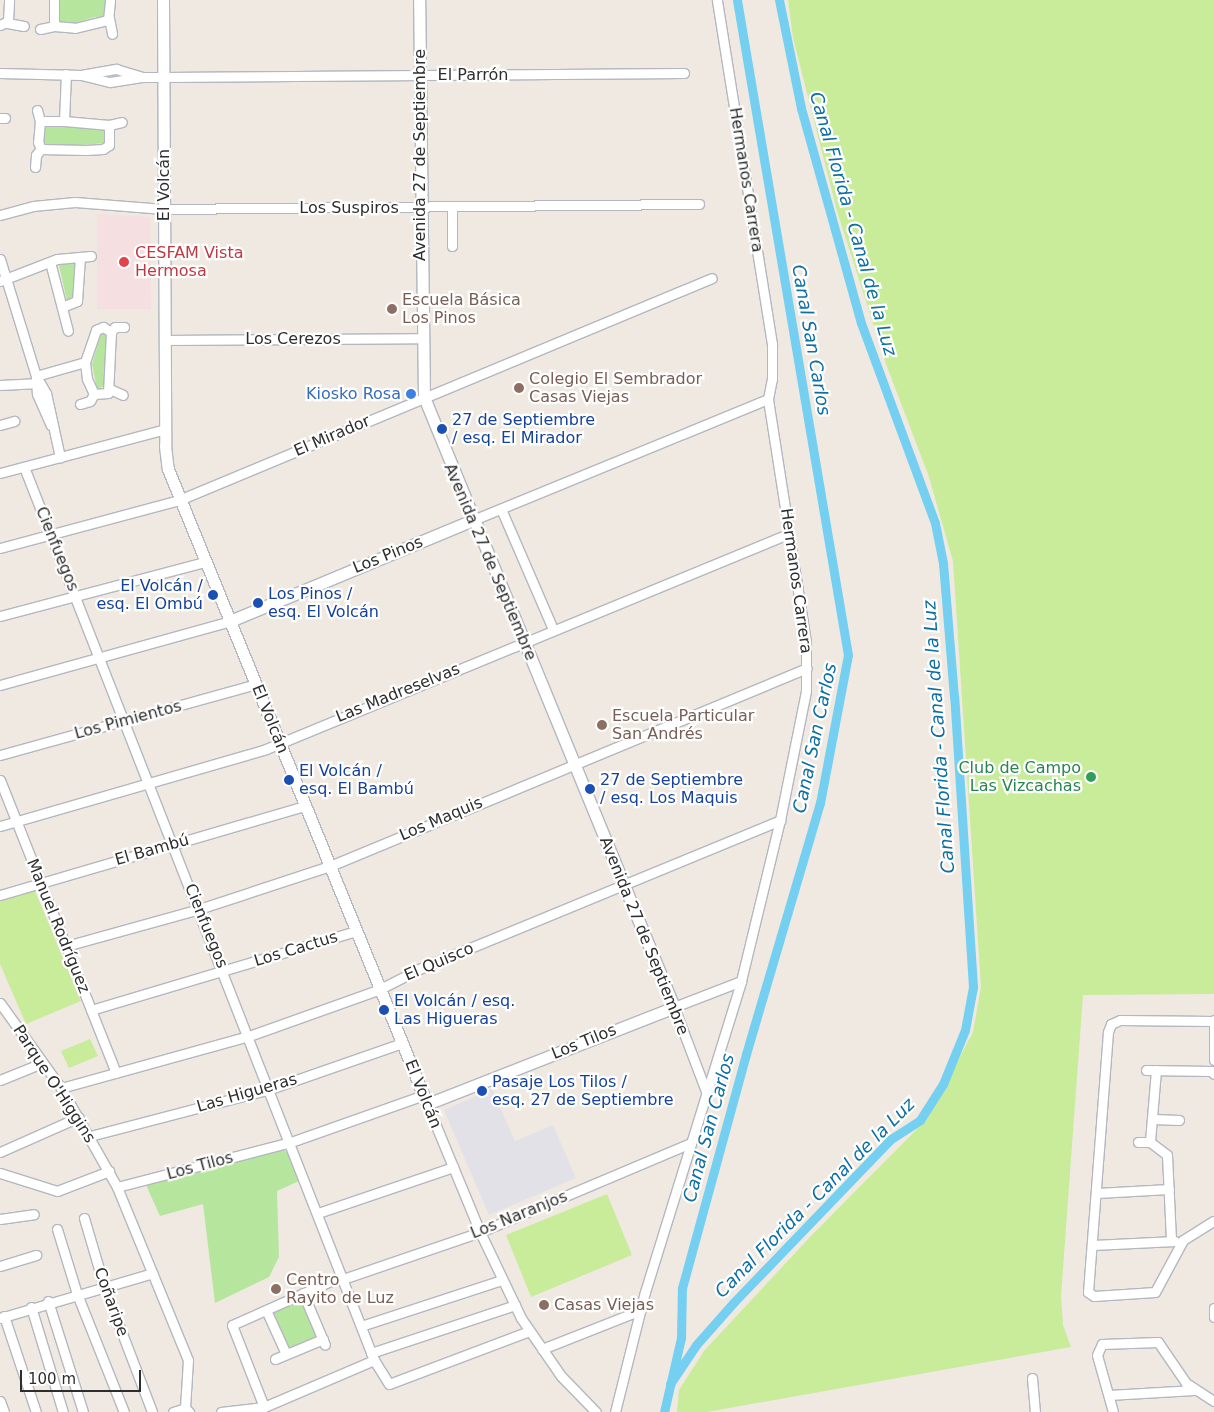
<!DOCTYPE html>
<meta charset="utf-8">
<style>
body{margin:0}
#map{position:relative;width:1214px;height:1412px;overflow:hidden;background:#efe9e1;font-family:"DejaVu Sans",sans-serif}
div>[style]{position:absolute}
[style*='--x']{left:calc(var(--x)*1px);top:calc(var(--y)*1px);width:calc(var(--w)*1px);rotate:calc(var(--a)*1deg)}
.industrial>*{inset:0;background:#e3e1e8}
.medical>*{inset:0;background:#f5dfe0}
.green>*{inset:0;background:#b6e59e}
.pitch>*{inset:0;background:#c9ec9a}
.canal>*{height:9px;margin:-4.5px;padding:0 4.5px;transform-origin:4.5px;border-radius:4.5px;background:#75cff0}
.roads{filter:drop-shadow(1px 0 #b4b7c1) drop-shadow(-1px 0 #b4b7c1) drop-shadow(0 1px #b4b7c1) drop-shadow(0 -1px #b4b7c1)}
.minor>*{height:9px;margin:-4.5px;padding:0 4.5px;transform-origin:4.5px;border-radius:4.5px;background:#fff}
.tertiary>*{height:11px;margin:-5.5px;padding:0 5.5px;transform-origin:5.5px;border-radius:5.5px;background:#fff}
.dots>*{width:14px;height:14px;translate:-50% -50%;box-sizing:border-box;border:2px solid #fff;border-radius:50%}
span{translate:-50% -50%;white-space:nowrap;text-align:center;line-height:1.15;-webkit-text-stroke:4.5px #fff;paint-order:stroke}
.street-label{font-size:16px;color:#2e2e2e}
.health-label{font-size:16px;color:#be3a42}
.left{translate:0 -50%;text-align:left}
.education-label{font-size:16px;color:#785e54}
.shop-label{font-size:16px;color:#366cbe}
.right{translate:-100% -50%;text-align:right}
.transit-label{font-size:16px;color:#164399}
.leisure-label{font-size:16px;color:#27864d}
.water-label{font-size:18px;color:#0d6fa3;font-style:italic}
.scale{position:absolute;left:20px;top:1370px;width:121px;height:22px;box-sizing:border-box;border:2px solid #2e2e2e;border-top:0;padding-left:6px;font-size:15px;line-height:18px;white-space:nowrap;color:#2e2e2e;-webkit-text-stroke:4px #fff;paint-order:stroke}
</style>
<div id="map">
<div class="industrial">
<i style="clip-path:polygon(492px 1089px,515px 1141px,553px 1125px,576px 1178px,489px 1215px,444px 1110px)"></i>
</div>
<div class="medical">
<i style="clip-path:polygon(97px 214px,150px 217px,151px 309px,97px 309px)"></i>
</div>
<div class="green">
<i style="clip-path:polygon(55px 0,107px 0,107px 18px,95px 17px,72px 24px,55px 24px)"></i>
<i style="clip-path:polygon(47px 124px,104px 127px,107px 130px,105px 143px,49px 148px,43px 141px)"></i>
<i style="clip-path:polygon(76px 259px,74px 299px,67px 301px,58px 261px)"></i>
<i style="clip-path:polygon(102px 331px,105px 331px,109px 379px,107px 385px,97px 389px,92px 364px)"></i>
<i style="clip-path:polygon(282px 1149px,287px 1152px,299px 1181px,277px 1191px,279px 1257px,269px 1277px,215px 1303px,203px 1204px,160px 1216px,146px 1185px)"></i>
<i style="clip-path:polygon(301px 1299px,317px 1337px,288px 1349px,272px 1313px)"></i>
</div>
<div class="pitch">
<i style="clip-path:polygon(788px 0,1214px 0,1214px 994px,1083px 995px,1061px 1296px,1063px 1325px,1071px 1347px,707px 1412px,677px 1412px,679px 1390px,704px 1351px,810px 1237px,927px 1119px,973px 1032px,981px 987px,953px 561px,928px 474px,886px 364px,837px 211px,793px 38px)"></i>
<i style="clip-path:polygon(33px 886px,81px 1001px,26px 1024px,0 964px,0 901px)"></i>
<i style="clip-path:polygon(90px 1039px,98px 1056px,69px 1068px,61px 1051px)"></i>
<i style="clip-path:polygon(607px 1194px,632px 1255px,531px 1297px,506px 1235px)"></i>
</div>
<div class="canal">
<i style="--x:670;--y:1384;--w:47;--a:-56.3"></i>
<i style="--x:696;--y:1345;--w:57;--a:-48.5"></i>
<i style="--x:734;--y:1302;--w:226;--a:-46.1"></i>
<i style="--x:891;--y:1139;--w:35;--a:-33"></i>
<i style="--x:920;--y:1120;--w:43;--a:-57.4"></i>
<i style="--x:943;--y:1084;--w:58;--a:-67.8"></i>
<i style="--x:965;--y:1030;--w:44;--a:-79.5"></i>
<i style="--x:973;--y:987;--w:291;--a:-93.7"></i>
<i style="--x:954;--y:697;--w:134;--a:-94.7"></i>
<i style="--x:943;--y:563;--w:41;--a:-101.3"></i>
<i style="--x:935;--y:523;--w:213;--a:-110.3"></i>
<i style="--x:861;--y:323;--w:223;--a:-105.6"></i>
<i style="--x:801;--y:108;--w:110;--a:-101.5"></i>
<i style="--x:664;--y:1412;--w:76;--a:-77.1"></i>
<i style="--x:681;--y:1338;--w:50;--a:-88.9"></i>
<i style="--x:682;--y:1288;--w:243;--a:-74.7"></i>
<i style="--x:746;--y:1054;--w:262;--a:-73.6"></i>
<i style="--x:820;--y:803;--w:151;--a:-79.3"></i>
<i style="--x:848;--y:655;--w:664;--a:-99.62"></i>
</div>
<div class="roads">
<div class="minor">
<i style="--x:54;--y:0;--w:26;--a:90"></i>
<i style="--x:54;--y:26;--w:21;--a:5"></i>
<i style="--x:75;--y:28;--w:34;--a:-14"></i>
<i style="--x:108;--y:20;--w:20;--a:-84"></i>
<i style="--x:109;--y:18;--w:16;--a:79"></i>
<i style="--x:7;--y:23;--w:17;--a:10"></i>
<i style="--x:0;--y:25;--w:9;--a:-27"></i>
<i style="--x:8;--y:21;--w:21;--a:-87"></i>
<i style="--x:40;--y:29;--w:14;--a:-12"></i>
<i style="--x:0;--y:73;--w:81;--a:1.4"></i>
<i style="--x:81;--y:75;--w:36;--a:-10"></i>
<i style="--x:116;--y:69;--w:27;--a:17"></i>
<i style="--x:142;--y:77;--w:22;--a:0"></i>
<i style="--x:164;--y:77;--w:520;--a:-0.44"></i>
<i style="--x:81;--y:75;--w:30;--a:14"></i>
<i style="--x:110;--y:82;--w:32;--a:-9"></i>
<i style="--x:37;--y:110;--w:11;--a:75"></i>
<i style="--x:0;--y:118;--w:5;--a:0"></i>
<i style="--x:64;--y:121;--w:24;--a:180"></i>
<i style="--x:40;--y:121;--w:21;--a:95"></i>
<i style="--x:38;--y:142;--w:8;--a:67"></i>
<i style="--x:41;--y:149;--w:45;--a:1.3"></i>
<i style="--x:86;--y:150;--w:17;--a:-3"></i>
<i style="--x:103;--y:149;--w:7;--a:-34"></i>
<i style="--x:109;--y:145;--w:20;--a:-90"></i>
<i style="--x:109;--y:125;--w:45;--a:-174.9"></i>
<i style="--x:64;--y:121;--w:47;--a:-87.6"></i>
<i style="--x:109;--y:125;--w:13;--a:-13"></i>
<i style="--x:35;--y:167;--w:12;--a:-85"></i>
<i style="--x:36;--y:155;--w:8;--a:-50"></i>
<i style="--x:0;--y:215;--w:34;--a:-15"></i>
<i style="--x:33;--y:206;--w:42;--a:-5.4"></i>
<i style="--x:75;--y:202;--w:89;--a:4.5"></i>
<i style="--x:164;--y:209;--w:535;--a:-0.54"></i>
<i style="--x:452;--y:246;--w:39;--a:-90"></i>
<i style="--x:0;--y:259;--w:122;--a:72.9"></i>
<i style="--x:36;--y:376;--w:18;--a:87"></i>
<i style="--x:37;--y:394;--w:34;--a:66"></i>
<i style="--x:50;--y:262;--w:71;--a:75.4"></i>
<i style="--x:0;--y:281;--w:61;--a:-21.1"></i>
<i style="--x:57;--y:259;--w:34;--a:-5"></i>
<i style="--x:62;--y:307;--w:16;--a:-22"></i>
<i style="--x:77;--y:301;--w:44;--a:-86.1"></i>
<i style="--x:111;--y:332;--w:6;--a:-51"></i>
<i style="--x:115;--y:327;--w:9;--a:0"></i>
<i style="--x:165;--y:340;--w:256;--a:-0.4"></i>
<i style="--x:36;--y:376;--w:51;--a:-15.9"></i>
<i style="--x:85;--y:362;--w:34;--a:-71"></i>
<i style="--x:96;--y:330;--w:8;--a:-23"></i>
<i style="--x:103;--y:327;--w:9;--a:32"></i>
<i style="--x:111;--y:332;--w:61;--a:92.8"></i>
<i style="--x:108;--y:393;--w:14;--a:176"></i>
<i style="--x:94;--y:394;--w:17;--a:-115"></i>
<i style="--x:87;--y:379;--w:17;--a:-97"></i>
<i style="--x:36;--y:376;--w:20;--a:60"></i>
<i style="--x:46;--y:393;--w:66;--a:77.7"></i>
<i style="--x:0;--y:385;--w:35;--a:-3"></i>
<i style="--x:110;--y:389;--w:14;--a:25"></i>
<i style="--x:80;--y:404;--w:10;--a:-17"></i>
<i style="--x:90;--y:401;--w:8;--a:-60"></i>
<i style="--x:0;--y:425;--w:15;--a:-16"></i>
<i style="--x:24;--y:467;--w:959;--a:68.6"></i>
<i style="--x:374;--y:1360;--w:28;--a:58"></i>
<i style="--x:389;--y:1384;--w:150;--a:-20.7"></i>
<i style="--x:0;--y:473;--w:171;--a:-14.9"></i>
<i style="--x:501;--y:509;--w:131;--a:66.6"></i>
<i style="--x:473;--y:520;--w:319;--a:-22.3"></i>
<i style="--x:0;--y:548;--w:185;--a:-15"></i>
<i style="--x:179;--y:500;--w:577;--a:-22.61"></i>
<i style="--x:0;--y:616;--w:212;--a:-14.8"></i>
<i style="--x:0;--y:685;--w:239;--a:-15.5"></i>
<i style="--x:0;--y:755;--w:266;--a:-15.5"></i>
<i style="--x:0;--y:780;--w:315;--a:68.4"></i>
<i style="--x:0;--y:826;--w:277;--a:-16.1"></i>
<i style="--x:266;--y:749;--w:565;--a:-22.39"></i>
<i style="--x:0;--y:895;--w:318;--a:-16.3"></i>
<i style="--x:66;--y:946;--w:138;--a:-15.5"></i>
<i style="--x:199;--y:909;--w:138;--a:-18.2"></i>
<i style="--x:330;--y:866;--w:516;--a:-22.54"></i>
<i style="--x:0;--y:1003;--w:105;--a:54.3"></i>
<i style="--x:61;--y:1088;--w:114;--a:60.5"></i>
<i style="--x:117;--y:1187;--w:187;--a:67.7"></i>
<i style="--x:188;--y:1360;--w:48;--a:93.6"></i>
<i style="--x:91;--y:1010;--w:277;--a:-16.6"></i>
<i style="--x:1214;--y:1020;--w:40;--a:90"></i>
<i style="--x:1212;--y:1021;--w:92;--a:-179.4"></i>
<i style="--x:1120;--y:1020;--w:10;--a:156"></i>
<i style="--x:1111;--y:1024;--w:9;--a:111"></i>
<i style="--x:1108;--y:1032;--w:261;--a:94.4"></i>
<i style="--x:1088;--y:1292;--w:7;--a:34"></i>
<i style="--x:1094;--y:1296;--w:61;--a:-3.8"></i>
<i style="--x:1155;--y:1292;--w:59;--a:-61.7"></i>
<i style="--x:1183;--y:1240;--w:36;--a:-32"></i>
<i style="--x:1146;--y:1070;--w:65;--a:0.9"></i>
<i style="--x:1211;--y:1071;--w:4;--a:45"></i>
<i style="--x:1156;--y:1070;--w:72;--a:94.8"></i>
<i style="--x:1150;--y:1142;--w:21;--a:37"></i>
<i style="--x:1167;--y:1155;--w:86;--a:87.3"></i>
<i style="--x:0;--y:1080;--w:45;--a:-22"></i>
<i style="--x:61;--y:1088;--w:195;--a:-15.5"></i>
<i style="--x:249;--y:1036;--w:139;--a:-19.7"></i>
<i style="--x:380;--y:989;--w:44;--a:-27.1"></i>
<i style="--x:419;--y:969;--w:391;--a:-22.4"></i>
<i style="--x:707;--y:1094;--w:93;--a:-110.8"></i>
<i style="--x:674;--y:1007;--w:72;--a:-21.2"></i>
<i style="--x:427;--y:1104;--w:139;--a:67.5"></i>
<i style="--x:480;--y:1232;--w:95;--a:64.5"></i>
<i style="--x:521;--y:1318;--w:70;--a:55.4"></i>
<i style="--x:561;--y:1376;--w:50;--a:45.8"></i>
<i style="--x:1153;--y:1119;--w:26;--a:2"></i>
<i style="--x:90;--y:1136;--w:186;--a:-14.6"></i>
<i style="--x:270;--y:1089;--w:140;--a:-19.2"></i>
<i style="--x:1138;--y:1142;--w:12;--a:0"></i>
<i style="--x:0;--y:1152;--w:86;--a:-23.9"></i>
<i style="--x:0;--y:1173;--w:60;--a:17.5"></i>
<i style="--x:57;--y:1191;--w:56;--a:-21"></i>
<i style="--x:117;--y:1187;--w:180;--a:-14.5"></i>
<i style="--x:291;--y:1142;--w:141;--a:-19.5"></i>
<i style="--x:1097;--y:1193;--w:72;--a:-3.2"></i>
<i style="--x:318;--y:1213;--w:143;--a:-18.8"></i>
<i style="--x:84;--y:1218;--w:71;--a:73.6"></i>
<i style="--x:104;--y:1286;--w:135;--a:69.1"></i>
<i style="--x:0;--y:1219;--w:34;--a:-8"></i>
<i style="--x:57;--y:1229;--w:68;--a:72.9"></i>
<i style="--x:77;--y:1294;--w:127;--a:68.3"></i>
<i style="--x:1093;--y:1245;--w:82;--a:-2.8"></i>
<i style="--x:0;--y:1266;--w:38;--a:-17"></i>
<i style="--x:343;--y:1279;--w:145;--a:-18.9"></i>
<i style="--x:480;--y:1232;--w:229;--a:-22.9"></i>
<i style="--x:303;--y:1293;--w:56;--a:67.1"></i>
<i style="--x:48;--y:1301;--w:116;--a:72.5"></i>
<i style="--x:31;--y:1307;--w:110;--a:73.1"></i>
<i style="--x:1214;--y:1308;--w:9;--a:90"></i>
<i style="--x:266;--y:1310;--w:48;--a:65.6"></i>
<i style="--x:4;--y:1316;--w:101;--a:71.6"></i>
<i style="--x:0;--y:1318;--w:159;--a:-16.4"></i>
<i style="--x:361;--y:1326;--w:148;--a:-18.1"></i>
<i style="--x:542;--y:1349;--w:106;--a:-21.5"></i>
<i style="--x:371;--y:1353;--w:152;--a:-18.4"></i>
<i style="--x:275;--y:1359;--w:52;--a:-22.6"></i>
<i style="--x:1032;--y:1378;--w:34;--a:85"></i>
<i style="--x:1109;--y:1395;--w:85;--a:-3.4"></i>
<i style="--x:0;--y:1401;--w:12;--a:70"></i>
<i style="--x:264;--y:1407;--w:88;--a:-111.3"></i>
<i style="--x:232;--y:1325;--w:120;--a:-24"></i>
<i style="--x:173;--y:1412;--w:13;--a:-18"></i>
<i style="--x:185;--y:1408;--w:6;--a:45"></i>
<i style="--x:221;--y:1412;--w:43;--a:-6.6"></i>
<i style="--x:264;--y:1407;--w:120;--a:-23.1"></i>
<i style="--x:615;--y:1412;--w:124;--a:-76"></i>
<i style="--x:645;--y:1292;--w:325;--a:-72.8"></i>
<i style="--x:741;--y:981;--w:166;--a:-76.4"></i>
<i style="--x:780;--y:820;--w:132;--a:-78.6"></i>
<i style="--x:806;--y:691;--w:49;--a:-90"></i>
<i style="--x:806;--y:642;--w:246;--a:-98.9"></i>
<i style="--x:768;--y:399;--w:20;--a:-79"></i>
<i style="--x:772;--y:379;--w:35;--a:-90"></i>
<i style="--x:772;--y:344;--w:348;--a:-99.1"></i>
<i style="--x:1113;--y:1412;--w:59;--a:-105.7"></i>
<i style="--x:1097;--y:1355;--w:12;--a:-66"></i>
<i style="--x:1102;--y:1344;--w:56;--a:-2"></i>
<i style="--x:1158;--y:1342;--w:50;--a:55.7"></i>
<i style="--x:1186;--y:1383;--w:33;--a:33"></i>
</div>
<div class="tertiary">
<i style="--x:163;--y:0;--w:446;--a:89.7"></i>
<i style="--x:165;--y:446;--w:23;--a:83"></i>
<i style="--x:168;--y:469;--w:686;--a:67.81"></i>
<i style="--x:427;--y:1104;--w:265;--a:-21.4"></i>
<i style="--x:674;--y:1007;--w:659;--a:-112.29"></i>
<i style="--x:424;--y:397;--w:397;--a:-90.7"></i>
<i style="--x:230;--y:621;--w:263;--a:-22.6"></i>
</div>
</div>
<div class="dots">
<i style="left:124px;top:262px;background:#e0444e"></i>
<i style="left:392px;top:309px;background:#8d6e63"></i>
<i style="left:519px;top:388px;background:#8d6e63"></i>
<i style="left:411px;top:394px;background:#3f7fe0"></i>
<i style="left:442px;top:429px;background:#1a4fb4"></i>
<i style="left:213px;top:595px;background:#1a4fb4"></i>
<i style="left:258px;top:603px;background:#1a4fb4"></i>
<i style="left:602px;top:725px;background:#8d6e63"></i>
<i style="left:1091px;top:777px;background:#2e9e5b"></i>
<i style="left:289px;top:780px;background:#1a4fb4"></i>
<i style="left:590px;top:789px;background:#1a4fb4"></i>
<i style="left:384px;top:1010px;background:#1a4fb4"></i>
<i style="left:482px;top:1091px;background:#1a4fb4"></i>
<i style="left:276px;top:1289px;background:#8d6e63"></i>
<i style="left:544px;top:1305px;background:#8d6e63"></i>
</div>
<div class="street-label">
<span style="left:473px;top:75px">El Parrón</span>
<span style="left:420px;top:155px;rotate:-90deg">Avenida 27 de Septiembre</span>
<span style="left:746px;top:180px;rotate:81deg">Hermanos Carrera</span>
<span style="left:164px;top:185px;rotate:-90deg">El Volcán</span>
<span style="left:349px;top:208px">Los Suspiros</span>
<span style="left:293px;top:339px">Los Cerezos</span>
<span style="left:332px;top:436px;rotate:-23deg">El Mirador</span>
<span style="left:57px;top:549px;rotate:68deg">Cienfuegos</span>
<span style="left:388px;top:555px;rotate:-22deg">Los Pinos</span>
<span style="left:490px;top:562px;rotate:67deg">Avenida 27 de Septiembre</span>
<span style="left:796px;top:581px;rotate:82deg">Hermanos Carrera</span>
<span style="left:398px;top:693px;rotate:-22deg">Las Madreselvas</span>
<span style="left:270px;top:719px;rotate:68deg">El Volcán</span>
<span style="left:128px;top:720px;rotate:-15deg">Los Pimientos</span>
<span style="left:441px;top:819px;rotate:-23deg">Los Maquis</span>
<span style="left:152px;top:850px;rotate:-16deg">El Bambú</span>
<span style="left:58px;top:926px;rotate:68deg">Manuel Rodríguez</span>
<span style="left:206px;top:926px;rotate:68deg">Cienfuegos</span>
<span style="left:644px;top:936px;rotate:68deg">Avenida 27 de Septiembre</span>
<span style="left:296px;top:949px;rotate:-17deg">Los Cactus</span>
<span style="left:439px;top:962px;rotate:-23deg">El Quisco</span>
<span style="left:584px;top:1042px;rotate:-22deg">Los Tilos</span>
<span style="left:54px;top:1084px;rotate:57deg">Parque O'Higgins</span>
<span style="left:247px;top:1093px;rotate:-16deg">Las Higueras</span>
<span style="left:423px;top:1094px;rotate:68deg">El Volcán</span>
<span style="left:200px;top:1166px;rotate:-15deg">Los Tilos</span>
<span style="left:519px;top:1215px;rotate:-22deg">Los Naranjos</span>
<span style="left:111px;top:1302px;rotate:70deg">Coñaripe</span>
</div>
<div class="health-label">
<span class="left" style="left:135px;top:262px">CESFAM Vista<br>Hermosa</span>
</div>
<div class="education-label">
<span class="left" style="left:402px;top:309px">Escuela Básica<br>Los Pinos</span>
<span class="left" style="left:529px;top:388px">Colegio El Sembrador<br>Casas Viejas</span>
<span class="left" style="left:612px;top:725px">Escuela Particular<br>San Andrés</span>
<span class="left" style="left:286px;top:1289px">Centro<br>Rayito de Luz</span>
<span class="left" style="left:554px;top:1305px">Casas Viejas</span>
</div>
<div class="shop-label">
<span class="right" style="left:401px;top:394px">Kiosko Rosa</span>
</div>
<div class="transit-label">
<span class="left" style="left:452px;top:429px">27 de Septiembre<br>/ esq. El Mirador</span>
<span class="right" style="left:203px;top:595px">El Volcán /<br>esq. El Ombú</span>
<span class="left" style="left:268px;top:603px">Los Pinos /<br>esq. El Volcán</span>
<span class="left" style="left:299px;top:780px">El Volcán /<br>esq. El Bambú</span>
<span class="left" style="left:600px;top:789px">27 de Septiembre<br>/ esq. Los Maquis</span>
<span class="left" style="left:394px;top:1010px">El Volcán / esq.<br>Las Higueras</span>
<span class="left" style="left:492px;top:1091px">Pasaje Los Tilos /<br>esq. 27 de Septiembre</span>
</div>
<div class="leisure-label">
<span class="right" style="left:1081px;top:777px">Club de Campo<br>Las Vizcachas</span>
</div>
<div class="water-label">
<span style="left:853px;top:224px;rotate:74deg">Canal Florida - Canal de la Luz</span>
<span style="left:811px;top:340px;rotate:80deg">Canal San Carlos</span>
<span style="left:939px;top:737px;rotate:-94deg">Canal Florida - Canal de la Luz</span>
<span style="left:815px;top:738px;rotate:-78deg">Canal San Carlos</span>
<span style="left:709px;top:1128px;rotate:-75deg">Canal San Carlos</span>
<span style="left:815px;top:1198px;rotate:-45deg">Canal Florida - Canal de la Luz</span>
</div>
<div class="scale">100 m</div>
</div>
